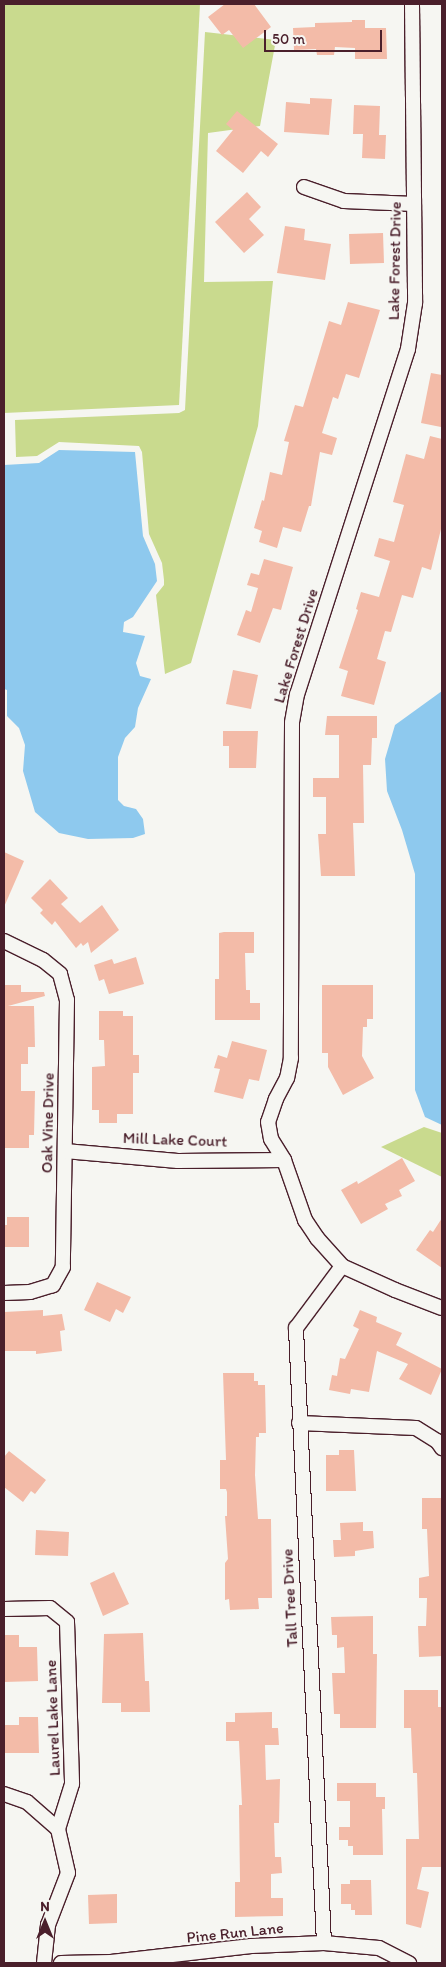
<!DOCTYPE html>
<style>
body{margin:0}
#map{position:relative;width:446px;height:1967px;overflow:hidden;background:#f6f6f2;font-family:Itim,sans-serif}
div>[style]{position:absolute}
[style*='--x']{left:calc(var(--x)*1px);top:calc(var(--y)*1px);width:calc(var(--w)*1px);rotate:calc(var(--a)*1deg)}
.green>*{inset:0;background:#c9da8e}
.water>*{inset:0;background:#8ec9ee}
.building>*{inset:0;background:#f3bba8}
.roads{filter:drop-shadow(1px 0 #4a1f2b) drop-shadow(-1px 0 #4a1f2b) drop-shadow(0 1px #4a1f2b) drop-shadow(0 -1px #4a1f2b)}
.minor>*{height:14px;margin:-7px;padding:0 7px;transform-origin:7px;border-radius:7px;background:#f6f6f2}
span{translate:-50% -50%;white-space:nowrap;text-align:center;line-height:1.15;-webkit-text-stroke:4px #f6f6f2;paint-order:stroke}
.street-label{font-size:16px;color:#4a1f2b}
.frame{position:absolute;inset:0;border:5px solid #4a1f2b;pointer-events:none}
.north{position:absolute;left:20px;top:1897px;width:50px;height:50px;-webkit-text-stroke:4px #f6f6f2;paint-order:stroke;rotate:0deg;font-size:14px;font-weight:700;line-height:20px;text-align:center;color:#4a1f2b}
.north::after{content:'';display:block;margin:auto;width:18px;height:22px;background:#4a1f2b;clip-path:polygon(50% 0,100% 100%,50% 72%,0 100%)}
.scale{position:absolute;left:264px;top:30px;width:118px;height:22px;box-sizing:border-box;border:2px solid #4a1f2b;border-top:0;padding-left:6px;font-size:15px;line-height:18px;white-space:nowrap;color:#4a1f2b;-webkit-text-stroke:4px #f6f6f2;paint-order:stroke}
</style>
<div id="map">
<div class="green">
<i style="clip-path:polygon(4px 4px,200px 4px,179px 405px,4px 413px)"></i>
<i style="clip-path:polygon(205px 32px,276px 40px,260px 126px,208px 133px,204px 282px,273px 281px,258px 426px,191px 663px,165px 674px,156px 595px,164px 585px,164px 580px,162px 563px,149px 534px,142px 452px,139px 446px,59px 442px,37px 456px,16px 457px,15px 420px,179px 413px,185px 410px)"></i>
<i style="clip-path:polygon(424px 1127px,442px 1133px,442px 1177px,381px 1147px)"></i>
</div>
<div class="water">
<i style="clip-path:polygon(59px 450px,135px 452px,143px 536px,155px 564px,157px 581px,133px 617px,124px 622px,123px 632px,145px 636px,136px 663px,140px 676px,151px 679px,138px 708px,135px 727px,125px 738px,118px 757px,118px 800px,124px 806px,136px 809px,143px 819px,145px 834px,133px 838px,88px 839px,59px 833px,35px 812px,23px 771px,25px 745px,19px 728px,7px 716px,7px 690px,4px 689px,4px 465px,39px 463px)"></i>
<i style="clip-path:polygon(442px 691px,442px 1125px,425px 1117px,415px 1090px,415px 874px,402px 830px,387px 791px,385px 759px,395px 725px)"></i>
</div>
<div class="building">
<i style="clip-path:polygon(225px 4px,254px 4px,271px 27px,243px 48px,229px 30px,222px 35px,208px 17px)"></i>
<i style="clip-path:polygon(352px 20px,365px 20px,365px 28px,386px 28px,387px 59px,355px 59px,355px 48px,335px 47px,334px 55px,317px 55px,316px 49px,294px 50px,293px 28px,315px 27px,315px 23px,352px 22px)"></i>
<i style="clip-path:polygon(310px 98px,332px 99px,329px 135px,284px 132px,286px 102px,310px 104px)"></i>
<i style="clip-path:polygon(354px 105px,380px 106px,379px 135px,386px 135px,385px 159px,362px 158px,363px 134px,353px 134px)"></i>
<i style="clip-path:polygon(237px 111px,278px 144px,268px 157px,261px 151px,243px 173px,216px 151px,233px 130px,226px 124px)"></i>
<i style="clip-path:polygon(247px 192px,261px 207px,249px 219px,264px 235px,244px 253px,215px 222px)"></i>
<i style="clip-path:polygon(285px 226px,305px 229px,304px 240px,331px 244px,325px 280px,277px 273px)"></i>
<i style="clip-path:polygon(383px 233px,384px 263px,350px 264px,349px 234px)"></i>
<i style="clip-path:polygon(348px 302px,380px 310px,359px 378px,346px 374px,338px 399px,333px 397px,322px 433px,337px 438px,332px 455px,320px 452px,311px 506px,309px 506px,301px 532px,283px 527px,277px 548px,259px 542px,262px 531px,254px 528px,262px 500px,264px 501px,270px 472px,282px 475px,289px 442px,284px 441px,295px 405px,303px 407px,329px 321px,341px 325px)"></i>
<i style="clip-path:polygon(431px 373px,442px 375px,441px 427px,421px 423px)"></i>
<i style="clip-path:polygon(430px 436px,442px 439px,442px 525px,431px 570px,422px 567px,413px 598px,402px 595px,391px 632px,385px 631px,377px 659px,386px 662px,374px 705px,341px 696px,348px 671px,339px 668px,358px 610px,356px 609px,361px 592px,379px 597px,390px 561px,374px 556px,379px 538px,394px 542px,404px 505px,393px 502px,406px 454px,424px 459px)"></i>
<i style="clip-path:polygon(264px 559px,293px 567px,281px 610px,273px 608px,260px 643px,237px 635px,246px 610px,251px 612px,258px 588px,247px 585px,251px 573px,259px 575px)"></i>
<i style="clip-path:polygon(233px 670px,258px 675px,251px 709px,226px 704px)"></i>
<i style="clip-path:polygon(327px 716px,377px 716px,377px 738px,372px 738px,371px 765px,363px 765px,364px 823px,353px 823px,355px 876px,321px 876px,318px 834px,326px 834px,326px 797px,313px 797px,313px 778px,339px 778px,339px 735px,325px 735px)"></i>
<i style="clip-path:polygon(223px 731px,258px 731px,256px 768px,229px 768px,229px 746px,223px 746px)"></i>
<i style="clip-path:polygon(4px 852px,24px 861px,4px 907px)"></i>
<i style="clip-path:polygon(50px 879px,68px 898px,61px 904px,80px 923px,102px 905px,119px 930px,91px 953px,88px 942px,83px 946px,81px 943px,76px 948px,55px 921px,52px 925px,40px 913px,43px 910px,31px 898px)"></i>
<i style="clip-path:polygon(224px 932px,254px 932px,254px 953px,245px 953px,246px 990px,250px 990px,250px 1003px,260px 1003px,260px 1020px,215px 1020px,215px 979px,219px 979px,219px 933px)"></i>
<i style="clip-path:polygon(136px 957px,144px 984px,109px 994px,104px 979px,99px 981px,94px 965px,112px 959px,114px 964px)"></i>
<i style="clip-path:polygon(4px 985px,21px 985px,21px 992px,44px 992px,45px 996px,8px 1006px,34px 1006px,35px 1047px,28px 1047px,28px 1064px,21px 1064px,21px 1091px,35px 1091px,34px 1135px,29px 1135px,29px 1148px,4px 1148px)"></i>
<i style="clip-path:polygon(322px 985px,373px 985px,373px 1019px,367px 1019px,367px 1027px,363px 1027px,362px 1056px,374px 1078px,343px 1095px,328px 1067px,328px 1053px,322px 1053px)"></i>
<i style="clip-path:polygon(99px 1011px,123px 1011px,123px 1016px,133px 1016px,133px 1055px,139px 1055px,139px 1073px,133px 1073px,133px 1114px,117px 1114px,117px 1123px,99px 1123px,99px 1110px,92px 1110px,92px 1067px,105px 1066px,104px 1040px,99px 1040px)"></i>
<i style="clip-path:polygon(232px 1041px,267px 1050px,259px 1081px,249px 1079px,243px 1099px,214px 1092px,220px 1069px,214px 1068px,218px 1055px,227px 1058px)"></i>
<i style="clip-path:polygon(402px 1158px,415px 1181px,399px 1190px,402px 1196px,385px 1204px,388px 1209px,361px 1224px,341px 1190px,357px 1181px,358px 1184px)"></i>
<i style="clip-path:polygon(7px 1217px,29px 1217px,29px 1247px,4px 1247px,4px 1225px,7px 1225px)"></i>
<i style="clip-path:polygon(442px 1218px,442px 1268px,416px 1250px,430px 1230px,433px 1232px)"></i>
<i style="clip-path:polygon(97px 1282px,131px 1297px,123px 1313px,116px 1309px,110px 1322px,84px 1310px)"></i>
<i style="clip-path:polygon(43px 1310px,43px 1316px,62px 1314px,65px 1330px,60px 1331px,62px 1351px,36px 1354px,36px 1351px,4px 1351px,4px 1312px)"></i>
<i style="clip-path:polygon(360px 1310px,377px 1317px,376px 1322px,402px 1333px,396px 1345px,442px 1369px,431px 1395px,399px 1379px,408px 1364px,377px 1351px,369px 1392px,351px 1389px,350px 1394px,329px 1390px,332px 1375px,337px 1376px,340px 1358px,345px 1359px,359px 1329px,353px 1326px)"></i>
<i style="clip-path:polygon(223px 1373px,254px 1373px,254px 1381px,258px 1381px,258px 1385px,265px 1385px,266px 1433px,259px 1433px,259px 1437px,256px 1437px,255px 1475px,258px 1519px,271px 1519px,272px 1598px,258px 1598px,259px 1609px,230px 1610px,229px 1599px,225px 1600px,225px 1563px,228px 1559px,225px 1516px,227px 1516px,227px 1492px,226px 1489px,220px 1489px,220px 1460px,226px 1460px)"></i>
<i style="clip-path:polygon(339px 1450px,354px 1450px,356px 1491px,326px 1491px,326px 1455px,339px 1455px)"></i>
<i style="clip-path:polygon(9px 1451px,46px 1480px,35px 1494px,31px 1491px,23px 1502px,4px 1487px,4px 1457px)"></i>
<i style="clip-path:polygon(422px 1498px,442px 1498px,442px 1656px,419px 1657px,418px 1626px,426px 1626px,427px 1598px,419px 1598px,419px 1578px,429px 1576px,427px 1529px,422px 1529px)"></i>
<i style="clip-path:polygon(363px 1522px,363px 1531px,373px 1531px,374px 1548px,355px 1551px,355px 1556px,334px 1557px,333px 1540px,341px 1540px,340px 1523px)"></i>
<i style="clip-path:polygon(36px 1530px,69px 1532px,68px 1556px,35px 1555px)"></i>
<i style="clip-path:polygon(114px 1572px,129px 1604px,103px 1616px,90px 1583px)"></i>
<i style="clip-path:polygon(373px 1616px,373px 1654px,377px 1654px,376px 1728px,340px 1728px,340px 1714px,334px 1714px,332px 1673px,345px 1673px,344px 1647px,337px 1648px,337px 1635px,332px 1635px,331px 1617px)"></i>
<i style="clip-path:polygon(143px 1633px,145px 1681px,149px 1681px,150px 1712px,121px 1712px,121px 1703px,102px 1703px,104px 1634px)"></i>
<i style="clip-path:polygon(4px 1635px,19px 1635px,19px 1647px,37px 1647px,38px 1681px,4px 1682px)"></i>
<i style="clip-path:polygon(404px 1690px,438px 1690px,438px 1707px,442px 1707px,442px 1867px,422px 1867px,417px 1889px,429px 1892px,421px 1928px,406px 1924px,406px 1839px,419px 1839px,417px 1773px,413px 1773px,411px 1728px,404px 1728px)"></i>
<i style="clip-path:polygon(272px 1712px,272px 1728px,278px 1728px,279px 1745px,265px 1745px,266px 1780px,280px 1779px,279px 1823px,274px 1823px,275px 1857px,281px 1857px,282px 1873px,271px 1874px,271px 1898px,283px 1898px,283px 1916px,235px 1917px,235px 1882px,240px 1882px,239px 1805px,242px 1805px,239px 1741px,226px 1741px,226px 1722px,235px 1722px,235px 1713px)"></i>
<i style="clip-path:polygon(19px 1717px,38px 1717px,39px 1753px,4px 1753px,4px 1725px,19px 1725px)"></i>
<i style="clip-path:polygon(337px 1783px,376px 1783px,376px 1797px,385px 1797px,385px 1809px,382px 1809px,383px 1855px,353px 1855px,353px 1846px,348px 1846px,348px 1840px,339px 1840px,339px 1827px,350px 1827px,350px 1801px,337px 1801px)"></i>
<i style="clip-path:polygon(350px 1880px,371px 1880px,372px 1915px,355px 1915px,355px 1910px,351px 1910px,351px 1904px,341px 1904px,341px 1884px,350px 1884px)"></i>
<i style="clip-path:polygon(117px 1894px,117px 1923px,89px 1924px,88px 1895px)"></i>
</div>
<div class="roads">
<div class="minor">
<i style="--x:412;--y:4;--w:299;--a:89.4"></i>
<i style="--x:415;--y:303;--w:47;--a:98.7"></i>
<i style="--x:408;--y:349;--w:362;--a:107.8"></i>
<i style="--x:297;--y:694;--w:29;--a:100"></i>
<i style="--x:292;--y:723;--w:335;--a:90.2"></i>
<i style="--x:291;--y:1058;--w:20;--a:101"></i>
<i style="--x:287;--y:1078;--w:24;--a:118"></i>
<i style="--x:276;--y:1099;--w:24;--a:109"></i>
<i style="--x:268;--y:1122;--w:17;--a:80"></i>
<i style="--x:271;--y:1139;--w:25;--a:58"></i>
<i style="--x:284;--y:1160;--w:64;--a:70.7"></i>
<i style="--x:305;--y:1220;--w:22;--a:56"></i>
<i style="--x:317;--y:1238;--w:38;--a:48"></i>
<i style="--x:342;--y:1266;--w:58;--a:24.4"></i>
<i style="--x:395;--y:1290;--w:50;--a:21"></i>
<i style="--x:304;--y:187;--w:42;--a:19.3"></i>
<i style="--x:344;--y:201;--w:70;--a:2.5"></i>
<i style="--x:4;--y:941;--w:43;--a:26"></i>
<i style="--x:43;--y:960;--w:22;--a:39"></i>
<i style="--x:60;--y:974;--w:27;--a:75"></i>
<i style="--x:67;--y:1000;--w:267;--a:90.9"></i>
<i style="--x:63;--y:1267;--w:21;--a:119"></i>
<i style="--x:53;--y:1285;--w:24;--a:163"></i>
<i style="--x:30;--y:1292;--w:26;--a:178"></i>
<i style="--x:65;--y:1151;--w:113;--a:5.1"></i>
<i style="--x:178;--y:1161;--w:106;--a:-0.5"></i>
<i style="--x:299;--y:1423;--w:117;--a:2.4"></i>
<i style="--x:416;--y:1428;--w:25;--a:32"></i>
<i style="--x:437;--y:1441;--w:9;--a:54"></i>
<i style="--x:4;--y:1609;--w:46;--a:-1.2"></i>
<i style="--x:50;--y:1608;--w:22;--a:39"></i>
<i style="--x:67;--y:1622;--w:162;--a:88.2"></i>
<i style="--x:72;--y:1784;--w:47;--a:107.3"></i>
<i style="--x:58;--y:1829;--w:45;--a:77.2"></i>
<i style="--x:68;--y:1873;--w:56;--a:111"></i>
<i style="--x:48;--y:1925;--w:38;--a:96"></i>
<i style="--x:4;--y:1794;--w:24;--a:19"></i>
<i style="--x:27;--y:1802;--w:41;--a:41.1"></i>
<i style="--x:324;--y:1943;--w:616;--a:-92.61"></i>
<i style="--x:296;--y:1328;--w:77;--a:-53.4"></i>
<i style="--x:61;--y:1963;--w:50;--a:-1.1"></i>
<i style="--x:111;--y:1962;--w:141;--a:-6.5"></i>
<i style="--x:251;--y:1946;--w:73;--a:-2.4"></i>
<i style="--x:324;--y:1943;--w:55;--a:5.2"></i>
<i style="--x:379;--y:1948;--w:34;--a:27"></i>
</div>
</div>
<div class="street-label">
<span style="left:395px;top:261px;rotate:-89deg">Lake Forest Drive</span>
<span style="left:296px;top:646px;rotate:-73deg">Lake Forest Drive</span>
<span style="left:48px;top:1123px;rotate:-89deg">Oak Vine Drive</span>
<span style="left:175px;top:1140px;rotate:2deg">Mill Lake Court</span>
<span style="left:290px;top:1598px;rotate:-93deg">Tall Tree Drive</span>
<span style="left:53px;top:1718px;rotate:-92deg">Laurel Lake Lane</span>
<span style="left:235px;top:1933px;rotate:-6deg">Pine Run Lane</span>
</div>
<div class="frame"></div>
<div class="north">N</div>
<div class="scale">50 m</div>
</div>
